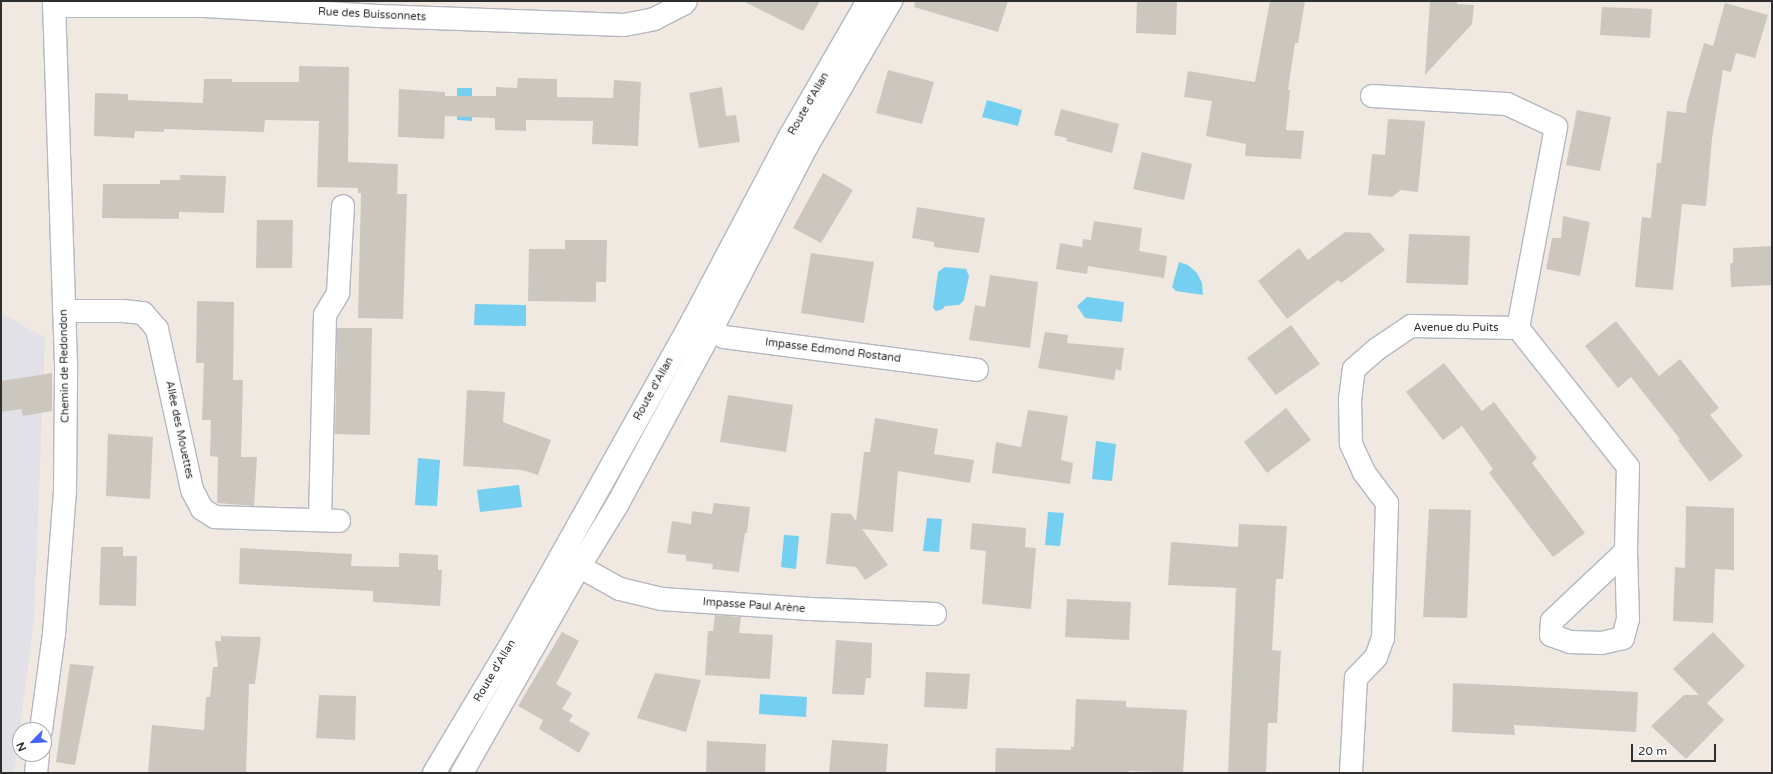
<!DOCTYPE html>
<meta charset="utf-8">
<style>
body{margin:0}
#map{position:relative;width:1773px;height:774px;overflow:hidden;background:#efe9e1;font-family:"Varela Round",sans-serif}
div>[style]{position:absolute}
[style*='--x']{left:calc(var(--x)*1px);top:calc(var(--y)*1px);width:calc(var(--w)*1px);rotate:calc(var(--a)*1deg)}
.industrial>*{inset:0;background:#e3e1e8}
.water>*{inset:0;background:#75cff0}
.building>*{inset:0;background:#cbc7bf}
.roads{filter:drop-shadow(1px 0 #b4b7c1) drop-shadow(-1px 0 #b4b7c1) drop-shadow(0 1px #b4b7c1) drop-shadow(0 -1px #b4b7c1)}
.minor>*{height:22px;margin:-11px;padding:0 11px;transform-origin:11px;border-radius:11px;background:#fff}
.tertiary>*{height:22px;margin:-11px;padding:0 11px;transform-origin:11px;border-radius:11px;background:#fff}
span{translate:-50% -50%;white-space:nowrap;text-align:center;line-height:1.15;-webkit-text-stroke:4px #fff;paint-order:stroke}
.street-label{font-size:11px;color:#2e2e2e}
.frame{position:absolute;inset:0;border:2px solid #2e2e2e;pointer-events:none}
.north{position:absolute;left:12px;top:722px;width:40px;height:40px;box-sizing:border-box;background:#fff;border:1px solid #ababab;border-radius:50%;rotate:246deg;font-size:11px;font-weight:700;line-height:16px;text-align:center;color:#2e2e2e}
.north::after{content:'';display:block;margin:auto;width:14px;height:18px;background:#4264fb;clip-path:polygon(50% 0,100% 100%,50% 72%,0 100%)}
.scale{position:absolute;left:1631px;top:744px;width:85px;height:18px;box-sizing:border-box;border:2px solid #2e2e2e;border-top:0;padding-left:5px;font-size:12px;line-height:14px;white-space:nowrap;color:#2e2e2e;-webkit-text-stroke:3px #fff;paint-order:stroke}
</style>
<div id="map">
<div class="industrial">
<i style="clip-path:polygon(1px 313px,45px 338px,34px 619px,14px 773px,1px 773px)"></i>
</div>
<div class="water">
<i style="clip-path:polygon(457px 88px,472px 88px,472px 121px,457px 120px)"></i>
<i style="clip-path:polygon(987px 100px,1022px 110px,1018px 126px,982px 117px)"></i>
<i style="clip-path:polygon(1179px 262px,1188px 265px,1197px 273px,1202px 283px,1203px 295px,1176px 291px,1172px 287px)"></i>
<i style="clip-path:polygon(945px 267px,966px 269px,969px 276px,964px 300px,959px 305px,945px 306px,943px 309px,936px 311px,933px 308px,938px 272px)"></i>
<i style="clip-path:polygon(1087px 297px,1124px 302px,1122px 322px,1085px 318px,1077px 306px)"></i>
<i style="clip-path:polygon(475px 304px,526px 305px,526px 326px,474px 325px)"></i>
<i style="clip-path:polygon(1096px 441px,1116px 444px,1112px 481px,1092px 479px)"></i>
<i style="clip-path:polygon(418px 458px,440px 460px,437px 506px,415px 505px)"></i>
<i style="clip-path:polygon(519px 485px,522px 507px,480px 512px,477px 490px)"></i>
<i style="clip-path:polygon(1048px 512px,1064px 513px,1060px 546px,1045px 545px)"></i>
<i style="clip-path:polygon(927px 518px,942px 519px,939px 552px,923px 551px)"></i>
<i style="clip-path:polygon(784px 535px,799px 536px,796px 569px,781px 567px)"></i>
<i style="clip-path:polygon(760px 694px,807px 697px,806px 717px,759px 714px)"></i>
</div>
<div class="building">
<i style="clip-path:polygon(743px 1px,820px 1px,803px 31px)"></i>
<i style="clip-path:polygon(915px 1px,1008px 1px,998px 32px,914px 7px)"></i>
<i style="clip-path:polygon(1137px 1px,1177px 1px,1176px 35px,1136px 33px)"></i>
<i style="clip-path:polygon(1270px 1px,1305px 1px,1298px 43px,1295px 43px,1288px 90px,1290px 90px,1286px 130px,1304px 131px,1301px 159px,1245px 156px,1246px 144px,1206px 136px,1212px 101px,1184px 97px,1188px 71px,1255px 82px)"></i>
<i style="clip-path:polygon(1430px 1px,1457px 1px,1457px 4px,1474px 5px,1472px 24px,1425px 75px)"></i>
<i style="clip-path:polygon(1725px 3px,1768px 15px,1755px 58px,1736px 53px,1731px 72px,1723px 70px,1712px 139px,1706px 206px,1682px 204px,1673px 290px,1635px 287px,1642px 217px,1651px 218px,1657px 163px,1661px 163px,1667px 111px,1686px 113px,1687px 103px,1704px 43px,1713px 46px)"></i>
<i style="clip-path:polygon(1602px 7px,1652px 9px,1650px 38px,1600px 35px)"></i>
<i style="clip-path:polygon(299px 66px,349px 67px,348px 162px,398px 164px,397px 194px,407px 194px,403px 319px,358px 318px,361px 193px,358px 193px,358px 188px,317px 187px,319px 121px,265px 120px,264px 132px,164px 129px,164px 132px,135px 131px,134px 138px,94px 136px,95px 93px,128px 94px,128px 100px,203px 103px,204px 79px,232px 79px,232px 82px,299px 82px)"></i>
<i style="clip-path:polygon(888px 70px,934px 82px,922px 124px,876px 113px)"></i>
<i style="clip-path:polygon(518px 78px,557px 79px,557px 97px,613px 98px,614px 80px,641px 82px,638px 146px,592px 144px,593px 121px,526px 120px,526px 131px,495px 130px,495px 118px,445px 116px,444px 139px,398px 137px,399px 89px,445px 92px,445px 96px,496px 96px,496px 87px,517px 88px)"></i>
<i style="clip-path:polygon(722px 87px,726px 116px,736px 115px,740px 142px,699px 148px,689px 93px)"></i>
<i style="clip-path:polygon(1061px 109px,1119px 124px,1112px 153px,1066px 141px,1067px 138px,1054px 135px)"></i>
<i style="clip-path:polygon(1577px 110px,1611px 117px,1600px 171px,1566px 165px)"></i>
<i style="clip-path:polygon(1388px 119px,1425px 121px,1418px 192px,1401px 190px,1392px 197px,1368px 195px,1372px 154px,1385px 155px)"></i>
<i style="clip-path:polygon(1142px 152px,1192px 164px,1184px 200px,1133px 189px)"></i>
<i style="clip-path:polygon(823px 173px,853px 190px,821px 243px,793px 228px)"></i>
<i style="clip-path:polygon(180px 175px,226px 176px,224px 213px,179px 212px,179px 219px,102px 218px,103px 184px,160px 184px,160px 180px,180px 180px)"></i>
<i style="clip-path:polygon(917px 207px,985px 218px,979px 253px,934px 247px,934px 242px,912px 238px)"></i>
<i style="clip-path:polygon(1563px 216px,1590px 222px,1580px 276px,1546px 269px,1552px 238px,1561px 238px)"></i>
<i style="clip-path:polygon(257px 220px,293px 220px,292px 268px,256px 268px)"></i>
<i style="clip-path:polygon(1094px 221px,1142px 228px,1139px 251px,1167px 256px,1164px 278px,1088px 266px,1087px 274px,1056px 269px,1060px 243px,1082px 247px,1083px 239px,1091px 240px)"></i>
<i style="clip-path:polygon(1345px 232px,1370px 233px,1385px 250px,1341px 283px,1338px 280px,1287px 319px,1258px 281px,1299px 248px,1308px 260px)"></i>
<i style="clip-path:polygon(1409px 234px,1470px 236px,1468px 285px,1406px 283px)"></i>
<i style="clip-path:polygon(565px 240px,607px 240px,606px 282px,596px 282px,596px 302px,528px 301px,529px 249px,565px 249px)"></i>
<i style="clip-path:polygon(1772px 246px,1772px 285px,1731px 287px,1730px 263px,1733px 263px,1733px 248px)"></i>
<i style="clip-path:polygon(811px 253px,874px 262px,864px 323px,801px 313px)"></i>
<i style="clip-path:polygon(990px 275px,1038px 282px,1030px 348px,969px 340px,975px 305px,985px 307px)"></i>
<i style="clip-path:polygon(197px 301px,234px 302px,233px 380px,243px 380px,241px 457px,257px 457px,254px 506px,217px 503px,218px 457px,210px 456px,211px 420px,202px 420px,204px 363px,196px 363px)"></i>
<i style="clip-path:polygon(1616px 321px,1659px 376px,1680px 359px,1719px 408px,1710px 415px,1743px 456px,1710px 482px,1678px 440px,1680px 439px,1631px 377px,1618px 388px,1585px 346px)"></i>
<i style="clip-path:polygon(1291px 325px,1320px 364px,1276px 395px,1247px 358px)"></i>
<i style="clip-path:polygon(337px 328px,372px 328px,370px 435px,335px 434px)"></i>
<i style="clip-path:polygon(1045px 332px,1068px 335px,1067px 343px,1124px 348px,1121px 371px,1116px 369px,1114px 380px,1038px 368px)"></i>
<i style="clip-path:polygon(1444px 363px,1482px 411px,1494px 402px,1537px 458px,1532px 463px,1585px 533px,1553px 557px,1489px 473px,1493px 469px,1462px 426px,1443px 440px,1406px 392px)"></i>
<i style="clip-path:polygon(52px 373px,52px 411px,23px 416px,21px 409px,1px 412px,1px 381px)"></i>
<i style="clip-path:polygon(467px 390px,505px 392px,503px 422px,551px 440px,538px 475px,522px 470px,463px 466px)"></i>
<i style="clip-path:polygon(728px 395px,793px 405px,786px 452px,720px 442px)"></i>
<i style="clip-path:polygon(1286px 408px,1311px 440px,1267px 473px,1244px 442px)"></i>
<i style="clip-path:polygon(1028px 410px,1068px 416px,1061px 460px,1073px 463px,1070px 484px,992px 473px,996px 442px,1021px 447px)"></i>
<i style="clip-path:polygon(875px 418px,938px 429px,934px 454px,974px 460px,970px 483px,898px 471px,893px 532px,862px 529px,888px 565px,865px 580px,856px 567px,826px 564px,831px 513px,851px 514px,856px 521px,864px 452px,870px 452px)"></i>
<i style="clip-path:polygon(108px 434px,153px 437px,150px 499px,106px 496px)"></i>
<i style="clip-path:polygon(714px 503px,750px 507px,747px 533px,745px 533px,739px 572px,712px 569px,713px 564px,686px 561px,686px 555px,667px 553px,672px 521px,691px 524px,692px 511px,712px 514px)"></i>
<i style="clip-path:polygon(1686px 506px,1734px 508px,1734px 570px,1715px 569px,1713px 623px,1673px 621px,1675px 567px,1685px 568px)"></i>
<i style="clip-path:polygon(1429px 509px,1471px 510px,1467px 618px,1423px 617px)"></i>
<i style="clip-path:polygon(972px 523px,1026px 528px,1025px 547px,1036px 548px,1031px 609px,982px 604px,986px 551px,970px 549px)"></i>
<i style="clip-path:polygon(1239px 524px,1287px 526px,1283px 579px,1276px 579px,1272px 650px,1281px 651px,1277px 723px,1268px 723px,1266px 773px,1228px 773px,1236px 588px,1168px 585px,1171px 542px,1238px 547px)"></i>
<i style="clip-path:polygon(101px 547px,123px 547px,123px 556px,137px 556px,136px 606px,99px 605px)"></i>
<i style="clip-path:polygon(240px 548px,352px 554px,351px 566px,399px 567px,399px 553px,438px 555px,438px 570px,442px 570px,440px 606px,373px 602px,373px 591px,239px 584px)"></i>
<i style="clip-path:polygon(1067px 599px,1131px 602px,1129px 640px,1065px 637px)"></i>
<i style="clip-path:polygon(715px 615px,741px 617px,739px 633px,773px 635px,770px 679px,705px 675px,708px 631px,713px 631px)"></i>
<i style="clip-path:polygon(562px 632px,579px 641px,556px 684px,572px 693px,562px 709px,573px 715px,569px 721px,590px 733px,579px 753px,539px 729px,543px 720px,518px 706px)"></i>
<i style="clip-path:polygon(1713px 632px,1745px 666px,1707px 703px,1724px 720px,1686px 759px,1651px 726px,1684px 695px,1699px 695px,1673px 669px)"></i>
<i style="clip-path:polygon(221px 636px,261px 637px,255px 684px,249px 684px,246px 773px,148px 773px,152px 725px,204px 730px,206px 697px,210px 697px,213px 667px,218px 667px,215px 641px,221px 641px)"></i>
<i style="clip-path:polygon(836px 640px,872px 643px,871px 678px,866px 678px,864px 695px,832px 694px)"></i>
<i style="clip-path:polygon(70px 664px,94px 666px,75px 765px,56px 762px)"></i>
<i style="clip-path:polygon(926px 672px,970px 674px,967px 709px,924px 707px)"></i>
<i style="clip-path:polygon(655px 673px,701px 680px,686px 732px,637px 718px)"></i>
<i style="clip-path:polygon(1453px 683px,1638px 692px,1636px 732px,1514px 725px,1515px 735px,1452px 732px)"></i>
<i style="clip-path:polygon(319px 695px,356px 696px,355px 740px,316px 738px)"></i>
<i style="clip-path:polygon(1076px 699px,1126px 701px,1126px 707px,1187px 710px,1183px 773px,1129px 771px,1129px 773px,995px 773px,996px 748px,1071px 750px,1071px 747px,1074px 747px)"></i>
<i style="clip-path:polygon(832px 740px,888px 744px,886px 773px,829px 773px)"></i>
<i style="clip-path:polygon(707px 741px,766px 744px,765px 773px,706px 773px)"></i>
</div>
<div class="roads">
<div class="minor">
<i style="--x:54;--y:6;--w:151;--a:0"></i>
<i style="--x:205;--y:6;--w:174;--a:3.3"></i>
<i style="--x:379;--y:16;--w:245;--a:2.1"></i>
<i style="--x:624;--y:25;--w:31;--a:-11"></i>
<i style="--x:654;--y:19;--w:33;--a:-27"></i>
<i style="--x:683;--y:4;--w:4;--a:-45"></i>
<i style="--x:1372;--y:96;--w:135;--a:3.4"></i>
<i style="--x:1507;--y:104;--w:54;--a:25.1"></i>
<i style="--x:1556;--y:127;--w:205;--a:100.7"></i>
<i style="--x:64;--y:311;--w:59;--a:0"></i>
<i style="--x:123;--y:311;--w:20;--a:6"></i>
<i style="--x:143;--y:313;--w:21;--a:49"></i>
<i style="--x:157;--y:329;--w:165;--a:77.7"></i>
<i style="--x:192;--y:490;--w:21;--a:62"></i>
<i style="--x:202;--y:509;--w:15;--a:32"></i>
<i style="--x:215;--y:517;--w:124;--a:1.8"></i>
<i style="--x:695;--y:319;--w:34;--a:32"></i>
<i style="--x:724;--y:337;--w:255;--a:7.4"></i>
<i style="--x:320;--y:520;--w:205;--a:-88.6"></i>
<i style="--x:325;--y:315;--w:26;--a:-59"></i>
<i style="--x:338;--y:293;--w:87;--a:-86.7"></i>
<i style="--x:564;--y:558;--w:64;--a:29"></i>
<i style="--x:620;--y:589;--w:43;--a:13.4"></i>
<i style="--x:662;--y:599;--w:148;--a:3.9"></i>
<i style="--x:810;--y:609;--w:125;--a:2.3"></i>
<i style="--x:41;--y:730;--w:97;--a:-82.3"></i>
<i style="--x:54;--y:634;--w:143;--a:-85.6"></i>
<i style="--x:65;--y:491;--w:127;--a:-89.5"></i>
<i style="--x:66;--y:364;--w:363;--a:-91.9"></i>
<i style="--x:36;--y:773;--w:19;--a:-84"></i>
<i style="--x:1351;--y:773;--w:95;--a:-87"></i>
<i style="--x:1356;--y:678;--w:29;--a:-46"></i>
<i style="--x:1376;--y:657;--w:20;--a:-70"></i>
<i style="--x:1383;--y:638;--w:135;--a:-88.3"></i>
<i style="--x:1387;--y:503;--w:39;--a:-127"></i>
<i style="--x:1364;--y:472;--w:31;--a:-115"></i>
<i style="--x:1351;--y:444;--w:44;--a:-91.3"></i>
<i style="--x:1350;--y:400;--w:31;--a:-83"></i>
<i style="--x:1354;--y:369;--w:30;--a:-41"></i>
<i style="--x:1377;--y:349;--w:41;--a:-34.1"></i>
<i style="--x:1411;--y:326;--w:107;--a:1.1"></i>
<i style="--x:1518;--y:328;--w:177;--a:51.6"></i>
<i style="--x:1628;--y:467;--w:84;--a:91.4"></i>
<i style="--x:1626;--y:551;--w:68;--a:88.3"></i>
<i style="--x:1628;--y:619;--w:20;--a:105"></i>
<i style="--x:1623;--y:638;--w:22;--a:167"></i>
<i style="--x:1602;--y:643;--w:32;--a:-178"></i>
<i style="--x:1570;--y:642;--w:20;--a:-160"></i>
<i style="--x:1551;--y:635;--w:14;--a:-86"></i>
<i style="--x:1552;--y:621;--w:102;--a:-43.4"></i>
</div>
<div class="tertiary">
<i style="--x:434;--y:773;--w:154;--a:-59.1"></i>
<i style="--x:513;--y:641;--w:98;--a:-60.5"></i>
<i style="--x:561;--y:556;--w:273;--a:-60.8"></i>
<i style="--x:694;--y:318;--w:206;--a:-62.2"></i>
<i style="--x:790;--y:136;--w:156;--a:-60"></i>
<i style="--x:462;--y:773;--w:237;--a:-60.4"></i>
<i style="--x:579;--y:567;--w:73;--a:-58.5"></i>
<i style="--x:617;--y:505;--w:200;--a:-61.6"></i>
<i style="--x:712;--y:329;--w:206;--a:-62.6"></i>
<i style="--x:807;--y:146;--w:168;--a:-59.9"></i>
</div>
</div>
<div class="street-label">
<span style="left:372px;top:15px;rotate:3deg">Rue des Buissonnets</span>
<span style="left:809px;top:104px;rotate:-60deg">Route d'Allan</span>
<span style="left:1456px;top:328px">Avenue du Puits</span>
<span style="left:833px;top:351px;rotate:7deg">Impasse Edmond Rostand</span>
<span style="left:65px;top:366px;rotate:-91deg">Chemin de Redondon</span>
<span style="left:654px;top:389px;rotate:-61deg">Route d'Allan</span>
<span style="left:179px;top:430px;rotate:78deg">Allée des Mouettes</span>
<span style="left:754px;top:606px;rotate:4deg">Impasse Paul Arène</span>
<span style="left:495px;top:671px;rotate:-59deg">Route d'Allan</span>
</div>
<div class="frame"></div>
<div class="north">N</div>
<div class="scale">20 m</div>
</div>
